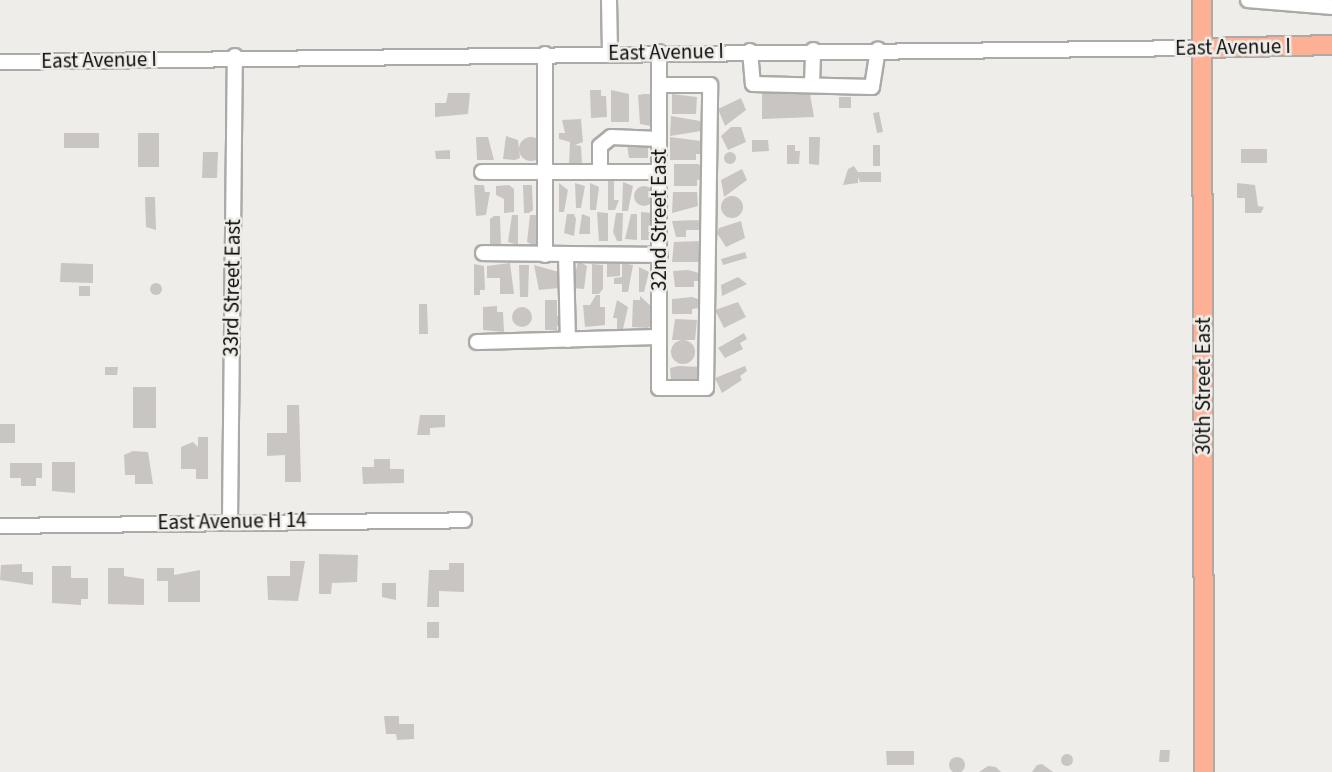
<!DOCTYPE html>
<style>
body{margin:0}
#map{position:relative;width:1332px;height:772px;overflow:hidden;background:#efede9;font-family:"Source Sans 3",sans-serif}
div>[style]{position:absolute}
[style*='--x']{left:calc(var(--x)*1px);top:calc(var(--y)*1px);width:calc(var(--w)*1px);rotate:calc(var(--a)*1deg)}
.building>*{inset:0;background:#c9c5c3}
.round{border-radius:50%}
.roads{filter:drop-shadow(2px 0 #acaaa6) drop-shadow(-2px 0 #acaaa6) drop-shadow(0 2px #acaaa6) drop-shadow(0 -2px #acaaa6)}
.minor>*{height:14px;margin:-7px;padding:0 7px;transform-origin:7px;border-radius:7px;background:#fff}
.major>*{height:18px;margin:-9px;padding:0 9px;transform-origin:9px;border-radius:9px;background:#feb094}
span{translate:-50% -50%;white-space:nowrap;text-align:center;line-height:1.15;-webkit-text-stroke:5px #efede9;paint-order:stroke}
.street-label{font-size:21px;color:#0d0d0b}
</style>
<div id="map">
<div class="building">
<i style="clip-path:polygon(809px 88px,814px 117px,762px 119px,762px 89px)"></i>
<i style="clip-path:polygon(590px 90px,601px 90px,601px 96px,606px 96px,607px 117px,591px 118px)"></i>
<i style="clip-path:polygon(611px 90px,629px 94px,629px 122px,611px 122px)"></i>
<i style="clip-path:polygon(448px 93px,470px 93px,468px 114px,435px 117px,435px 103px,446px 103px)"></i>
<i style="clip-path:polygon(644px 94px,650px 94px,651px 126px,640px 124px,638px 95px)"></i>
<i style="clip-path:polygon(672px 94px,697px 97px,696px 114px,672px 114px)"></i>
<i style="clip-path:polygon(839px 97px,851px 97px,851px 108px,839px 108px)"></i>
<i style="clip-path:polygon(741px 98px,746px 110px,725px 126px,718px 109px)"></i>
<i style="clip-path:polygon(879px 112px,883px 132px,877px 133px,873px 113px)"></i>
<i style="clip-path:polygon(671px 116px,700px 121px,701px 131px,670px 136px)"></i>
<i style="clip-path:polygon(581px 119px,583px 142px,575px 145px,581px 146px,582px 164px,569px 164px,570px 142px,559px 139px,559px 133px,565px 133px,562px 120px)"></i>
<i style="clip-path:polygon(731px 127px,741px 127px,746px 142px,728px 150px,721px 136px)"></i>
<i style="clip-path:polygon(64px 133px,99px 133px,99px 148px,64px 148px)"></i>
<i style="clip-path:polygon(138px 133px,159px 133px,159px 167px,138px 167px)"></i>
<i style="clip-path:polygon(506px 136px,518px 140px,520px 158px,515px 160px,503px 159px)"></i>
<i style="clip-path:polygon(476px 137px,488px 137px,494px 160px,477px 160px)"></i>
<i style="clip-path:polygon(670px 137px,701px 141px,701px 154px,696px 154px,696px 160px,670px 160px)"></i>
<i style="clip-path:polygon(809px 137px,820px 137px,819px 165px,809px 164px)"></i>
<i class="round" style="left:519px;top:137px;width:24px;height:24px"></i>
<i style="clip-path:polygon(752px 140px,768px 140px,769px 151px,752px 152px)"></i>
<i style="clip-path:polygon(648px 144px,648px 158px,629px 158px,627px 145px)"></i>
<i style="clip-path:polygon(787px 145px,795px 145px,795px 151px,800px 151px,799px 164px,787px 164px)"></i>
<i style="clip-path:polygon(873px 145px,880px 145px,880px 166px,873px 166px)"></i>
<i style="clip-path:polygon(1241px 149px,1267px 149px,1267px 163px,1241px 163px)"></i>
<i style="clip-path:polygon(450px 150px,450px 159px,436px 159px,435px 151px)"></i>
<i style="clip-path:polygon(203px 152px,218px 152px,217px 178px,202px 178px)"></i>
<i class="round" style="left:724px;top:152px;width:12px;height:12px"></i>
<i style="clip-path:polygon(674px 164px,698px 164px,704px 168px,705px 179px,697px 180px,697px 186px,674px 186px)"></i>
<i style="clip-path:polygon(854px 166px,858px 172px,881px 172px,881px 182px,860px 182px,858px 177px,858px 183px,843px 185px,848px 169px)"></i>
<i style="clip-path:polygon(742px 169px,747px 180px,724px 197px,721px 180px)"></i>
<i style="clip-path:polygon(608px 180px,614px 180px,614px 200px,619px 200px,615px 210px,608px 210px)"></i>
<i style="clip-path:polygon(623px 182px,633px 186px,628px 211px,622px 211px)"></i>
<i style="clip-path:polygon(559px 183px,568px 190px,564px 212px,559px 212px)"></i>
<i style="clip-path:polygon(575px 183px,585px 186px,581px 208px,576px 208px)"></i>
<i style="clip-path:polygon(590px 183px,599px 187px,596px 210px,590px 210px)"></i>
<i style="clip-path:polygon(1237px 183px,1255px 185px,1258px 206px,1264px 207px,1261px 213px,1245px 213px,1245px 198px,1237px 198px)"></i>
<i style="clip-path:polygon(474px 185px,484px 185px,485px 192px,490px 192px,486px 215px,476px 216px)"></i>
<i style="clip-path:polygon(509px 185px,514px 189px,514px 212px,504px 213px,504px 199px,496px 195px,496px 186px)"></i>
<i style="clip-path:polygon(523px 185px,532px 185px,533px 210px,529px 213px,524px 213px)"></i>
<i class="round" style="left:634px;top:186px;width:20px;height:20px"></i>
<i style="clip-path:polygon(673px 192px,697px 192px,698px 206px,672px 213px)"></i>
<i class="round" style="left:721px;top:196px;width:22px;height:22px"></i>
<i style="clip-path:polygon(145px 197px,155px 197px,156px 230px,146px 227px)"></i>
<i style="clip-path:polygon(597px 212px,608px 213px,608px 241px,599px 241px)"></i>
<i style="clip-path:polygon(641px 212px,652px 213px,652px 240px,641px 240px)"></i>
<i style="clip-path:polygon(616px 213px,623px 213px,622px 241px,617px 241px,613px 232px)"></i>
<i style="clip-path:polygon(567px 214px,574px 214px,576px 219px,574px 236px,564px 233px)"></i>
<i style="clip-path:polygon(582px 214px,590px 217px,590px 234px,579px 234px)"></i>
<i style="clip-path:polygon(631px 214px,637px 214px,637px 240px,625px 239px)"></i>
<i style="clip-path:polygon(512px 215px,518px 215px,518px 245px,508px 242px)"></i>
<i style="clip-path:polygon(530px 215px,542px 215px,537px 247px,527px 242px)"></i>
<i style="clip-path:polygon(699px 215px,701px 230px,686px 230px,686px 237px,676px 237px,672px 221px,700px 220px)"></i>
<i style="clip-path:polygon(494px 216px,500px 216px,501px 246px,490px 244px,490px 219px)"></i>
<i style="clip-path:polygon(741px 221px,745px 238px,726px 247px,717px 233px,719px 228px)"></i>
<i style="clip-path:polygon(701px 241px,702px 262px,672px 262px,674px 242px)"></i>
<i style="clip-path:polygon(745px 252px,747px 258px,723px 265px,721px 259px)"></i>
<i style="clip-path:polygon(578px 261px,587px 266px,584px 289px,572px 288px)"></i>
<i style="clip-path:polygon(61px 263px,93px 264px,93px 283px,60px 282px)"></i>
<i style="clip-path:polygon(510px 263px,514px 294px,500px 294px,500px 278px,487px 278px,487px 266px)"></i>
<i style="clip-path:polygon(622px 263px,633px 265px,628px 292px,622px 292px,622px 284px,614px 284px,614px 278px,622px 277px)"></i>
<i style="clip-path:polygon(474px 264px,484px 266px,485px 290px,480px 290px,480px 295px,474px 295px)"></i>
<i style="clip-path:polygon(592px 264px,603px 265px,603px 289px,599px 294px,592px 294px)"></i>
<i style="clip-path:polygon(607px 264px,620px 264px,620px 276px,607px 277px)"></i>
<i style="clip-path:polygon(519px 265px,529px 265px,528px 297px,520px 297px)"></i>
<i style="clip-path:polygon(534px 265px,559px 272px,559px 288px,539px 290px)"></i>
<i style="clip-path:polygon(639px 267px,649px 272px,644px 292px,639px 292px)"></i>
<i style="clip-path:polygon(688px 270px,703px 274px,703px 281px,694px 281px,694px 287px,675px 287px,673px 271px)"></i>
<i style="clip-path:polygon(738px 277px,747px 284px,722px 296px,721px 285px)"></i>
<i class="round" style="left:150px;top:283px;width:12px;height:12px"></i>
<i style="clip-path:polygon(79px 286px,90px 286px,90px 296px,79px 296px)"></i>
<i style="clip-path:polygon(596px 295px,600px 295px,600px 307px,605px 307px,605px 325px,585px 327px,583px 305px,590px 305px)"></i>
<i style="clip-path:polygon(640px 296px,653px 308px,652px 326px,647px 328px,632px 327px,633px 300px,640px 300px)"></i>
<i style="clip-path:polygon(692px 297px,698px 299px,699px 308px,692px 309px,692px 314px,672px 314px,672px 299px)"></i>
<i style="clip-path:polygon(545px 300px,557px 300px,557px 316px,563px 316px,563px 326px,557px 326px,557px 330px,545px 330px)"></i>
<i style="clip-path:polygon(617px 300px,628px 307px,623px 329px,617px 329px,617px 318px,613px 318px)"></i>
<i style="clip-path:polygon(738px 302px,746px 317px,724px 328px,715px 310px)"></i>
<i style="clip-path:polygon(419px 304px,427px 304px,428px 334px,419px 334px)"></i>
<i style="clip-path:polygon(497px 306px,497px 312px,503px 312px,504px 332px,483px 330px,483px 307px)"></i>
<i class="round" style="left:512px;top:307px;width:20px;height:20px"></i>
<i style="clip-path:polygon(675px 319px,697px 320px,695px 340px,672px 340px)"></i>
<i style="clip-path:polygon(744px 333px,747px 339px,740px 343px,743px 349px,725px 358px,718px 348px)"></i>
<i class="round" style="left:671px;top:340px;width:24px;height:24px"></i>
<i style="clip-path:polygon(678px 366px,702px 367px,703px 379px,671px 381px,670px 368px)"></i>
<i style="clip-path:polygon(745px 366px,747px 371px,740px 376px,742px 380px,722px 393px,715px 378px)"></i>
<i style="clip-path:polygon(105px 367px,118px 367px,117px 375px,105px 375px)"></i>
<i style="clip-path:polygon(133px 387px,156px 387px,156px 428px,133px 428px)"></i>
<i style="clip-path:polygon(287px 405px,299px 405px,301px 482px,285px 482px,285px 455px,267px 456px,267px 433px,287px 433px)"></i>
<i style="clip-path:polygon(420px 415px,445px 415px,445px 427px,430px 428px,430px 435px,417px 435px)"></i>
<i style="clip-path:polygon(0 424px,15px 424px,15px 443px,0 443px)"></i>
<i style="clip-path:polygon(198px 437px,208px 437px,208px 479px,196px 479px,196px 469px,181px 469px,181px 447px,193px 442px,198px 447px)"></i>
<i style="clip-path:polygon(133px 451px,148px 452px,153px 484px,135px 484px,135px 475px,125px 475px,124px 455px)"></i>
<i style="clip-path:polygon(374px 459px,390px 459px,390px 469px,404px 469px,404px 483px,363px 484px,362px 467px,374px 467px)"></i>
<i style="clip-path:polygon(52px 462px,75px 462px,75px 493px,52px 491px)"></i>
<i style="clip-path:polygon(10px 463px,42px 463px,42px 478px,36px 478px,36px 486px,21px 486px,21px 478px,10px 478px)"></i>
<i style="clip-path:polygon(319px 554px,358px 555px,357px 582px,332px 583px,331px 594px,319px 594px)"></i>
<i style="clip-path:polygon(290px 561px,305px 561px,298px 601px,268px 600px,267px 576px,290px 576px)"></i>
<i style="clip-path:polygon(449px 563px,464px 563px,464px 592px,439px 591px,439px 607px,427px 607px,429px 570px,449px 570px)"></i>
<i style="clip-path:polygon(22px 564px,22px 572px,33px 572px,33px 585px,0 580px,1px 565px)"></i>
<i style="clip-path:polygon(52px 566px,71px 566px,71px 578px,88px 578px,88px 599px,81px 599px,81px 605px,52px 603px)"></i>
<i style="clip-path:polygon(108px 568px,124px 568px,124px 576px,144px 579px,144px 605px,108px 604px)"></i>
<i style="clip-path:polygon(157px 568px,174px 568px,174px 575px,200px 570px,200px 602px,168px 602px,168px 581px,157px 581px)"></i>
<i style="clip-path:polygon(382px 583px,396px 583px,396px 600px,382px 597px)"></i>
<i style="clip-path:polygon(427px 622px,439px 622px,439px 638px,427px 638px)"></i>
<i style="clip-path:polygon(384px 716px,399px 716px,399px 724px,414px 724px,414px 739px,397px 740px,396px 734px,386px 734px)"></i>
<i style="clip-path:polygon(1160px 750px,1170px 750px,1169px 762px,1159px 762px)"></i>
<i style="clip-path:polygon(886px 751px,914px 751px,914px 765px,887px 765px)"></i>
<i class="round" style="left:1061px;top:754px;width:12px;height:12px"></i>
<i class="round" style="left:949px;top:757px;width:16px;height:16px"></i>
<i style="clip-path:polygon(1042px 764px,1053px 772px,1032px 772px,1037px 765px)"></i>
<i style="clip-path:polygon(988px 766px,996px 767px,1001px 772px,979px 772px)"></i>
</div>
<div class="roads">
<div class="minor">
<i style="--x:609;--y:0;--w:53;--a:88.9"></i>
<i style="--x:1248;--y:0;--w:84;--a:4.8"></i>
<i style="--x:750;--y:51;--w:33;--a:85"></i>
<i style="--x:753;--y:84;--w:119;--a:1.4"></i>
<i style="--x:872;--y:87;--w:38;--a:-81"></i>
<i style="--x:659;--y:52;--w:336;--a:90"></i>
<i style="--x:659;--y:388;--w:47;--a:0"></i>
<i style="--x:706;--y:388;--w:303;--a:-89.2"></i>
<i style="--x:710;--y:85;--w:51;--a:180"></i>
<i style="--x:0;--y:62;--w:1202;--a:-0.67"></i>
<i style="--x:812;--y:84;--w:34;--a:-88"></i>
<i style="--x:600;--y:171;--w:25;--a:-90"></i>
<i style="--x:600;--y:146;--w:14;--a:-39"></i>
<i style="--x:611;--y:137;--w:48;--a:2.4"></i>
<i style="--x:482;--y:172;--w:177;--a:0"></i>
<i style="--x:483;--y:253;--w:177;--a:0.6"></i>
<i style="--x:545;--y:255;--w:201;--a:-90"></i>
<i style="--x:566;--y:255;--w:85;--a:88.7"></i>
<i style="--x:477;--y:342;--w:182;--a:-1.6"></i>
<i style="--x:230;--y:520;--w:464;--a:-89.4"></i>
<i style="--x:0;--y:526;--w:464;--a:-0.7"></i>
</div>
<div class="major">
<i style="--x:1202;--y:0;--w:772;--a:89.85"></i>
<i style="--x:1202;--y:48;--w:130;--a:-1.3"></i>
</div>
</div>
<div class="street-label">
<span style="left:1233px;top:47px;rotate:-1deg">East Avenue I</span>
<span style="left:666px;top:52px;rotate:-1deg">East Avenue I</span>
<span style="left:99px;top:60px;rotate:-1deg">East Avenue I</span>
<span style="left:659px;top:220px;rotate:-90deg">32nd Street East</span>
<span style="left:232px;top:288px;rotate:-89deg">33rd Street East</span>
<span style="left:1203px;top:386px;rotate:-90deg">30th Street East</span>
<span style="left:232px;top:521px;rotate:-1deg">East Avenue H 14</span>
</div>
</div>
